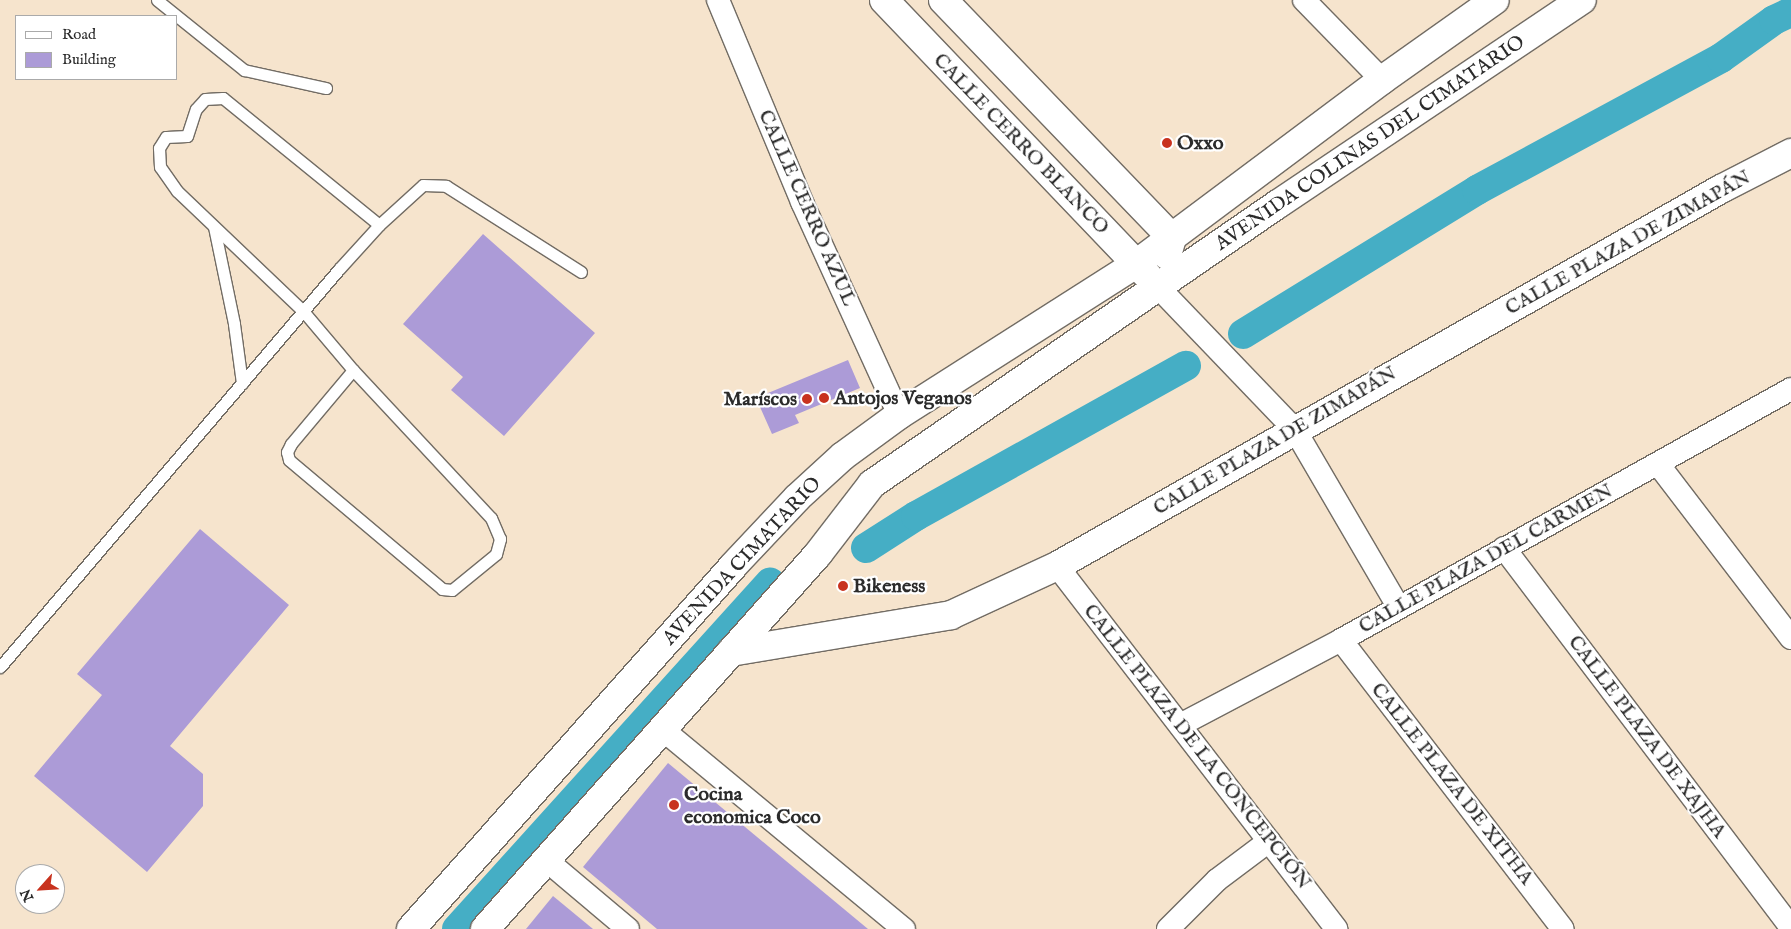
<!DOCTYPE html>
<meta charset="utf-8">
<style>
body{margin:0}
#map{position:relative;width:1791px;height:929px;overflow:hidden;background:#f6e4cd;font-family:"IM FELL English",serif}
div>[style]{position:absolute}
[style*='--x']{left:calc(var(--x)*1px);top:calc(var(--y)*1px);width:calc(var(--w)*1px);rotate:calc(var(--a)*1deg)}
.canal>*{height:30px;margin:-15px;padding:0 15px;transform-origin:15px;border-radius:15px;background:#45aec5}
.building>*{inset:0;background:#ac9bd7}
.roads{filter:drop-shadow(1px 0 #726c64) drop-shadow(-1px 0 #726c64) drop-shadow(0 1px #726c64) drop-shadow(0 -1px #726c64)}
.service>*{height:11px;margin:-5.5px;padding:0 5.5px;transform-origin:5.5px;border-radius:5.5px;background:#fff}
.minor>*{height:22px;margin:-11px;padding:0 11px;transform-origin:11px;border-radius:11px;background:#fff}
.tertiary>*{height:28px;margin:-14px;padding:0 14px;transform-origin:14px;border-radius:14px;background:#fff}
.dots>*{width:14px;height:14px;translate:-50% -50%;box-sizing:border-box;border:2px solid #fff;border-radius:50%}
span{translate:-50% -50%;white-space:nowrap;text-align:center;line-height:1.15;-webkit-text-stroke:4.5px #fff;paint-order:stroke}
.poi-label{font-size:20px;color:#2b2b2b;font-weight:700}
.left{translate:0 -50%;text-align:left}
.right{translate:-100% -50%;text-align:right}
.street-label{font-size:20px;color:#2b2b2b}
.legend{position:absolute;left:15px;top:15px;width:162px;height:65px;box-sizing:border-box;background:#fff;border:1px solid #aaa;margin:0;padding:6px 9px;list-style:none;font-size:15px;color:#2b2b2b}
.legend li{display:flex;align-items:center;gap:10px;height:25px}
.legend b{width:25px;border:1px solid #aaa}
.north{position:absolute;left:15px;top:864px;width:50px;height:50px;box-sizing:border-box;background:#fff;border:1px solid #aaa;border-radius:50%;rotate:244deg;font-size:14px;font-weight:700;line-height:20px;text-align:center;color:#2b2b2b}
.north::after{content:'';display:block;margin:auto;width:18px;height:22px;background:#c8321e;clip-path:polygon(50% 0,100% 100%,50% 72%,0 100%)}
</style>
<div id="map">
<div class="canal">
<i style="--x:1243;--y:334;--w:275;--a:-31.6"></i>
<i style="--x:1477;--y:190;--w:277;--a:-28.4"></i>
<i style="--x:1721;--y:58;--w:65;--a:-35.6"></i>
<i style="--x:1774;--y:20;--w:19;--a:-25"></i>
<i style="--x:866;--y:548;--w:59;--a:-32.6"></i>
<i style="--x:916;--y:516;--w:309;--a:-29.1"></i>
<i style="--x:457;--y:929;--w:467;--a:-47.9"></i>
</div>
<div class="building">
<i style="clip-path:polygon(483px 234px,595px 333px,504px 436px,451px 390px,463px 377px,403px 324px)"></i>
<i style="clip-path:polygon(848px 360px,860px 388px,795px 415px,799px 423px,772px 434px,756px 398px)"></i>
<i style="clip-path:polygon(200px 529px,289px 605px,170px 746px,203px 774px,203px 806px,147px 872px,34px 776px,102px 695px,77px 674px)"></i>
<i style="clip-path:polygon(668px 763px,868px 929px,657px 929px,583px 867px)"></i>
<i style="clip-path:polygon(553px 896px,593px 929px,526px 929px)"></i>
</div>
<div class="roads">
<div class="service">
<i style="--x:157;--y:0;--w:112;--a:38.8"></i>
<i style="--x:244;--y:70;--w:84;--a:12.4"></i>
<i style="--x:214;--y:227;--w:99;--a:78.3"></i>
<i style="--x:234;--y:324;--w:60;--a:82.3"></i>
<i style="--x:353;--y:370;--w:97;--a:130"></i>
<i style="--x:291;--y:444;--w:9;--a:117"></i>
<i style="--x:287;--y:452;--w:8;--a:76"></i>
<i style="--x:289;--y:460;--w:200;--a:40.1"></i>
<i style="--x:442;--y:589;--w:10;--a:6"></i>
<i style="--x:452;--y:590;--w:57;--a:-39.3"></i>
<i style="--x:496;--y:554;--w:16;--a:-75"></i>
<i style="--x:500;--y:539;--w:23;--a:-113"></i>
<i style="--x:491;--y:518;--w:202;--a:-133"></i>
<i style="--x:353;--y:370;--w:76;--a:-130.2"></i>
<i style="--x:304;--y:312;--w:175;--a:-136.4"></i>
<i style="--x:177;--y:191;--w:29;--a:-125"></i>
<i style="--x:160;--y:167;--w:19;--a:-93"></i>
<i style="--x:159;--y:148;--w:13;--a:-58"></i>
<i style="--x:166;--y:137;--w:21;--a:-3"></i>
<i style="--x:187;--y:136;--w:28;--a:-72"></i>
<i style="--x:196;--y:109;--w:13;--a:-48"></i>
<i style="--x:205;--y:99;--w:18;--a:-3"></i>
<i style="--x:223;--y:98;--w:201;--a:39.1"></i>
<i style="--x:0;--y:667;--w:523;--a:-49.58"></i>
<i style="--x:339;--y:269;--w:59;--a:-47.7"></i>
<i style="--x:379;--y:225;--w:59;--a:-42.3"></i>
<i style="--x:423;--y:185;--w:23;--a:2"></i>
<i style="--x:446;--y:186;--w:160;--a:32.5"></i>
</div>
<div class="minor">
<i style="--x:718;--y:0;--w:219;--a:67.4"></i>
<i style="--x:802;--y:202;--w:234;--a:65.5"></i>
<i style="--x:1304;--y:0;--w:112;--a:45.7"></i>
<i style="--x:1159;--y:288;--w:197;--a:46.2"></i>
<i style="--x:1295;--y:430;--w:204;--a:59.7"></i>
<i style="--x:1658;--y:464;--w:219;--a:52.6"></i>
<i style="--x:1504;--y:548;--w:475;--a:52.9"></i>
<i style="--x:1057;--y:566;--w:458;--a:52.4"></i>
<i style="--x:1341;--y:640;--w:364;--a:52.5"></i>
<i style="--x:1180;--y:725;--w:182;--a:-27.8"></i>
<i style="--x:1341;--y:640;--w:515;--a:-29.15"></i>
<i style="--x:662;--y:729;--w:314;--a:39.6"></i>
<i style="--x:546;--y:860;--w:107;--a:40.1"></i>
<i style="--x:1168;--y:929;--w:69;--a:-45"></i>
<i style="--x:1217;--y:880;--w:65;--a:-36.9"></i>
</div>
<div class="tertiary">
<i style="--x:884;--y:0;--w:383;--a:46.3"></i>
<i style="--x:943;--y:0;--w:330;--a:46.1"></i>
<i style="--x:1172;--y:238;--w:18;--a:106"></i>
<i style="--x:731;--y:652;--w:223;--a:-9.5"></i>
<i style="--x:951;--y:615;--w:117;--a:-24.8"></i>
<i style="--x:1057;--y:566;--w:764;--a:-29.59"></i>
<i style="--x:1721;--y:189;--w:79;--a:-27.2"></i>
<i style="--x:411;--y:929;--w:485;--a:-48.4"></i>
<i style="--x:733;--y:566;--w:93;--a:-46.7"></i>
<i style="--x:797;--y:498;--w:62;--a:-42.4"></i>
<i style="--x:843;--y:456;--w:69;--a:-36.2"></i>
<i style="--x:899;--y:415;--w:281;--a:-32.5"></i>
<i style="--x:1136;--y:264;--w:307;--a:-36.8"></i>
<i style="--x:1382;--y:80;--w:138;--a:-35.3"></i>
<i style="--x:485;--y:929;--w:502;--a:-48.39"></i>
<i style="--x:818;--y:554;--w:88;--a:-52.4"></i>
<i style="--x:872;--y:484;--w:493;--a:-34.6"></i>
<i style="--x:1278;--y:204;--w:366;--a:-33.9"></i>
</div>
</div>
<div class="dots">
<i style="left:1167px;top:143px;background:#c8321e"></i>
<i style="left:824px;top:398px;background:#c8321e"></i>
<i style="left:807px;top:399px;background:#c8321e"></i>
<i style="left:843px;top:586px;background:#c8321e"></i>
<i style="left:674px;top:805px;background:#c8321e"></i>
</div>
<div class="poi-label">
<span class="left" style="left:1177px;top:143px">Oxxo</span>
<span class="left" style="left:834px;top:398px">Antojos Veganos</span>
<span class="right" style="left:797px;top:399px">Maríscos</span>
<span class="left" style="left:853px;top:586px">Bikeness</span>
<span class="left" style="left:684px;top:806px">Cocina<br>economica Coco</span>
</div>
<div class="street-label">
<span style="left:1370px;top:143px;rotate:-34deg">AVENIDA COLINAS DEL CIMATARIO</span>
<span style="left:1021px;top:144px;rotate:46deg">CALLE CERRO BLANCO</span>
<span style="left:807px;top:208px;rotate:66deg">CALLE CERRO AZUL</span>
<span style="left:1628px;top:243px;rotate:-29deg">CALLE PLAZA DE ZIMAPÁN</span>
<span style="left:1275px;top:441px;rotate:-30deg">CALLE PLAZA DE ZIMAPÁN</span>
<span style="left:1486px;top:559px;rotate:-29deg">CALLE PLAZA DEL CARMEN</span>
<span style="left:742px;top:561px;rotate:-47deg">AVENIDA CIMATARIO</span>
<span style="left:1647px;top:737px;rotate:53deg">CALLE PLAZA DE XAJHA</span>
<span style="left:1197px;top:747px;rotate:52deg">CALLE PLAZA DE LA CONCEPCIÓN</span>
<span style="left:1452px;top:784px;rotate:52deg">CALLE PLAZA DE XITHA</span>
</div>
<ul class="legend">
<li><b style="height:6px;background:#fff"></b>Road</li>
<li><b style="height:14px;background:#ac9bd7"></b>Building</li>
</ul>
<div class="north">N</div>
</div>
